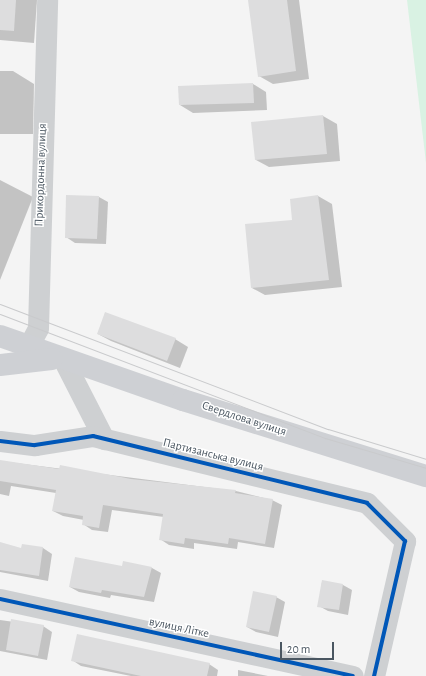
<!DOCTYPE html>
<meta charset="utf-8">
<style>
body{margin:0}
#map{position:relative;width:426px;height:676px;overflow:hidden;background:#f4f4f4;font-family:"Alegreya Sans",sans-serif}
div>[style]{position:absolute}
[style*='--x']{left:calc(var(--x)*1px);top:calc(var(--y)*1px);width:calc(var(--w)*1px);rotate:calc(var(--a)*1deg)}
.green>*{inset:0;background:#d9f2e3}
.shadow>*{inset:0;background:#0003}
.building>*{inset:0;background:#ddddde}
.street>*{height:21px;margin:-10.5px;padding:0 10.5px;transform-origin:10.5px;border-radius:10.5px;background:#ced0d2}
.secondary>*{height:22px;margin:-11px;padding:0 11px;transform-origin:11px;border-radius:11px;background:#ced0d4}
.tram>*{height:1px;margin:-0.5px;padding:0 0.5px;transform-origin:0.5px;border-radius:0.5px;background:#c9cacc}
.cycleway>*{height:4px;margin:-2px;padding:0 2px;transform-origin:2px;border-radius:2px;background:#0057b8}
span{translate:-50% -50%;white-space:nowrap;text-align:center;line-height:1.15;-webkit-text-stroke:3px #fff;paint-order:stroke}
.street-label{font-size:12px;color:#4a5661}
.scale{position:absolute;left:280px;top:642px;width:54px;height:18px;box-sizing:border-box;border:2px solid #4a5661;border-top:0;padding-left:5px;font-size:12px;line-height:14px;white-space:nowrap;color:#4a5661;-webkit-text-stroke:3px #fff;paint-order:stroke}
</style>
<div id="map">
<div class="green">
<i style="clip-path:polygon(407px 0,426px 0,426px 163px)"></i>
</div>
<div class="shadow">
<i style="clip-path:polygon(0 0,37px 0,34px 43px,0 40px)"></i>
<i style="clip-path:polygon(249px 0,299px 0,309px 79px,273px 84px,259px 76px)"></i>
<i style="clip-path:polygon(0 71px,13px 71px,34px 84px,33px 134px,0 134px)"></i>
<i style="clip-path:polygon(253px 84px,266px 92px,267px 110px,193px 113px,180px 105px)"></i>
<i style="clip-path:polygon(323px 116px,337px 124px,340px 161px,269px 167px,256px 160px,252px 123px)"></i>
<i style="clip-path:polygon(0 180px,33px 197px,0 280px)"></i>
<i style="clip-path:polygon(318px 196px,332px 204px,342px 287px,265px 295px,252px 288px,294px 221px,291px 200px)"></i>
<i style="clip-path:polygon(99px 197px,108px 202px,106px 244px,75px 243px,66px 237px)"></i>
<i style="clip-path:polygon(98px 334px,175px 339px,188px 347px,180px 368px,111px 341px)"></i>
<i style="clip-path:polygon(0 461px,236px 491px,272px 500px,282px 505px,274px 548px,238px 542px,237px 549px,194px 543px,194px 549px,169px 545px,160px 539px,164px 517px,112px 510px,108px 532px,92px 530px,83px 524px,84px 520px,63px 516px,53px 511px,56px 493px,11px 486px,9px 496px,0 494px)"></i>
<i style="clip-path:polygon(0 543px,22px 549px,23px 545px,43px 548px,52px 554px,48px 581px,0 572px)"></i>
<i style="clip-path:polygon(123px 567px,152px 568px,161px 573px,154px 602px,111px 595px,110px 598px,79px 592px,70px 587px)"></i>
<i style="clip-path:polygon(322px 582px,343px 585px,352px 590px,348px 615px,328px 611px,319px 606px)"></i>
<i style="clip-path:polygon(276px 597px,285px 602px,278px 637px,256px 632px,247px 627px)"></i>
<i style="clip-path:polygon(0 620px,43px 626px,52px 632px,47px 660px,0 651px)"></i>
<i style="clip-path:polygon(72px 660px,209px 664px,218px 670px,217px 676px,131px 676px,81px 666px)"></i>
<i style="clip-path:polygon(238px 670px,268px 676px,238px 676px)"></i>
</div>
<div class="building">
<i style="clip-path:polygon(0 0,16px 0,14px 31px,0 30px)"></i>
<i style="clip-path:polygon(248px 0,287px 0,296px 71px,258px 77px)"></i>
<i style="clip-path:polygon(253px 83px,254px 103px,179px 105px,178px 86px)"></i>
<i style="clip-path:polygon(323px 115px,327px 154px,255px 160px,251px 122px)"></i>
<i style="clip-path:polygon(66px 195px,99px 196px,97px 239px,65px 238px)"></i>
<i style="clip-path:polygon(318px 195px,329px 280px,251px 288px,245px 224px,292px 220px,290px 199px)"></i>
<i style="clip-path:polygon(105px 312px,176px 338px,167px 361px,97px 334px)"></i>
<i style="clip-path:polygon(0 460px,59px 469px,60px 465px,131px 479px,236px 490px,235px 493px,273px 499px,265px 544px,229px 538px,228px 544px,185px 538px,184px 544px,159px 540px,163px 514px,103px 505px,99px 528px,82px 525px,83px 516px,52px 511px,56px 490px,0 481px)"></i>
<i style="clip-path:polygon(0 542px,21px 548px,22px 544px,43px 547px,39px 576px,0 570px)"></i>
<i style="clip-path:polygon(75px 557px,122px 566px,123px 561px,152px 567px,144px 597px,102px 590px,101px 593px,69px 587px)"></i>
<i style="clip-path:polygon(322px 580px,343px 584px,339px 610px,317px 607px)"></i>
<i style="clip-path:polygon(253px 591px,277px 596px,269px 632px,246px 627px)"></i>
<i style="clip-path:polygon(11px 619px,44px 625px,38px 656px,6px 650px)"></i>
<i style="clip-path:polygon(77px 634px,210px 663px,207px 676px,141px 676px,71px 661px)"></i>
</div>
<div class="street">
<i style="--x:28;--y:347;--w:21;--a:-62"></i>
<i style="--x:38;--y:328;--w:328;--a:-88.4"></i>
<i style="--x:63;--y:359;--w:90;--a:62.9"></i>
<i style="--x:0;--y:441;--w:35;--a:7"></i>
<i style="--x:35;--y:445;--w:59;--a:-8.8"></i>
<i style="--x:93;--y:436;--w:282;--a:13.7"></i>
<i style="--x:367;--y:503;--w:54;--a:45"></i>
<i style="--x:405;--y:541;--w:139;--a:102.9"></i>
<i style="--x:0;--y:599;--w:361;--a:12.3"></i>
</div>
<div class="secondary">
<i style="--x:0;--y:336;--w:194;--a:19.3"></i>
<i style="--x:183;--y:400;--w:255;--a:17.4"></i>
<i style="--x:0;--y:365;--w:52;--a:-6.6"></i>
</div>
<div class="tram">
<i style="--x:0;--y:304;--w:351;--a:20.9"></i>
<i style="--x:328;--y:429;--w:102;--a:17"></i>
<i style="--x:0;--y:314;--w:348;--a:20.9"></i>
<i style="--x:325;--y:438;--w:105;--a:16.5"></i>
</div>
<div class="cycleway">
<i style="--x:0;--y:441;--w:35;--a:7"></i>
<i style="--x:35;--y:445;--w:59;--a:-8.8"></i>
<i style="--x:93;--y:436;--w:282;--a:13.7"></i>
<i style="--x:367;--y:503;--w:54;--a:45"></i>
<i style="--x:405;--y:541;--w:139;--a:102.9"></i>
<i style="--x:0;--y:599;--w:361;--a:12.3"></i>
</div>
<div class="street-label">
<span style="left:41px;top:175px;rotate:-88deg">Прикордонна вулиця</span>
<span style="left:244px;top:419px;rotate:18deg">Свердлова вулиця</span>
<span style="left:213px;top:455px;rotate:14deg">Партизанська вулиця</span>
<span style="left:179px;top:628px;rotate:12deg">вулиця Літке</span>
</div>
<div class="scale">20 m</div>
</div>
